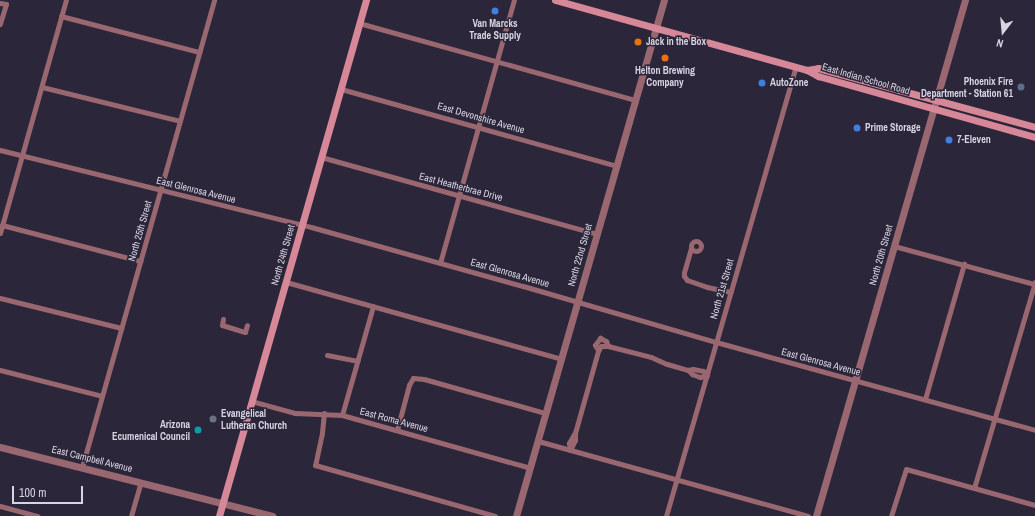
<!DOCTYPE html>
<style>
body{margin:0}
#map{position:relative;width:1035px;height:516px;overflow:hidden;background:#2c263a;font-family:"Archivo Narrow",sans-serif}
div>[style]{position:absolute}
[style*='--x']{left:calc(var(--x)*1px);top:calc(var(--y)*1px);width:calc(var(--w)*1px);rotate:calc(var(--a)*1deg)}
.minor>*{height:5px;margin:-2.5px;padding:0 2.5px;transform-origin:2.5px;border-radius:2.5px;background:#986770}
.minor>.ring{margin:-2.5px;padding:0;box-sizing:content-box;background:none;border:5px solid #986770;border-radius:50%}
.tertiary>*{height:7px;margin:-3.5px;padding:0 3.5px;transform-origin:3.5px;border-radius:3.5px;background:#986770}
.secondary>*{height:7px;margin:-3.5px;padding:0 3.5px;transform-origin:3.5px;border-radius:3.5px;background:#d68898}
.dots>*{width:11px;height:11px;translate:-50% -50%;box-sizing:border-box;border:2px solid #2c263a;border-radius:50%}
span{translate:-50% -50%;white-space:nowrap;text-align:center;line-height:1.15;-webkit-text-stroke:3px #2c263a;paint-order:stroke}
.poi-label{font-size:10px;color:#d8d5e2;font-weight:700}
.left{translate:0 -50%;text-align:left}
.right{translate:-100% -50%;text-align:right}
.street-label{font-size:10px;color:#d8d5e2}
.north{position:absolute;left:983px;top:12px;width:40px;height:40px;-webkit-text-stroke:3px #2c263a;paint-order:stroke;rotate:196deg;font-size:11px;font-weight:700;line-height:16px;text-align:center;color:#d8d5e2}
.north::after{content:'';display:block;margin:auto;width:14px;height:18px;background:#d8d5e2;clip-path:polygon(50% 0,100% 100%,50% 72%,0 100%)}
.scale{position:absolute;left:12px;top:486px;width:71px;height:18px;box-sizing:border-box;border:2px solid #d8d5e2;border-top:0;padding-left:5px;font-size:12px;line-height:14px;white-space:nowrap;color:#d8d5e2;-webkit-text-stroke:3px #2c263a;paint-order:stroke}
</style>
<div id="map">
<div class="minor">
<i style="--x:0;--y:3;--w:6;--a:9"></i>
<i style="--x:6;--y:4;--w:21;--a:107"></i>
<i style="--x:61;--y:16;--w:143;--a:14.6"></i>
<i style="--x:359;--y:23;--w:287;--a:15.6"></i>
<i style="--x:42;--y:87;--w:142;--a:13.8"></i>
<i style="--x:341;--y:89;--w:287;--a:15.6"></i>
<i style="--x:0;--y:150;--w:320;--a:13.9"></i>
<i style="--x:311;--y:227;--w:220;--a:15.6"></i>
<i style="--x:523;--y:286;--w:201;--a:16.2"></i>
<i style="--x:716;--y:342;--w:331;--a:15.4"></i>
<i style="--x:321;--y:157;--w:287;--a:15.6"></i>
<i style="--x:2;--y:225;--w:143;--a:14.6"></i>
<i style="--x:0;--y:233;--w:242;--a:-74.2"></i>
<i class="ring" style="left:691px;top:241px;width:5px;height:5px"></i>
<i style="--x:894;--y:246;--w:145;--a:15.2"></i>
<i style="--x:691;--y:248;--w:26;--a:106"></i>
<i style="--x:684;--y:273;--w:3;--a:90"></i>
<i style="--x:684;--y:276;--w:5;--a:53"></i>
<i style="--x:687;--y:280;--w:21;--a:19"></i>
<i style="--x:707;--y:287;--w:24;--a:12"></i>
<i style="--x:440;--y:263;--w:273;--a:-74.3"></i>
<i style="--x:286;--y:282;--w:286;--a:15.6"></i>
<i style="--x:0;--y:298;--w:125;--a:13.9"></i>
<i style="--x:223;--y:319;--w:6;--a:99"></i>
<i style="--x:222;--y:325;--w:24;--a:17"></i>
<i style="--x:245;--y:332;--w:7;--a:-74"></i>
<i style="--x:598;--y:350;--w:6;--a:-121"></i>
<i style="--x:595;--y:345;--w:9;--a:-54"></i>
<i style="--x:600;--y:338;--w:7;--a:27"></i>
<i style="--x:606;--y:341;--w:5;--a:68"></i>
<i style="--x:327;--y:355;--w:31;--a:11"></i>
<i style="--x:0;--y:370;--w:105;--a:14.3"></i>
<i style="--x:688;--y:370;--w:5;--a:-11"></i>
<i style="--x:693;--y:369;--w:10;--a:11"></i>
<i style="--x:703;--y:371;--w:6;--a:45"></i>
<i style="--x:925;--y:399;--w:141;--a:-73.9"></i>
<i style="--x:251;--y:401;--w:46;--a:15.3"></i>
<i style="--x:295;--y:413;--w:47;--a:2.4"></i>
<i style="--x:342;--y:415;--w:195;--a:15.7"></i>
<i style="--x:324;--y:413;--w:20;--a:96"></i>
<i style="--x:322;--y:433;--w:33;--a:102"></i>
<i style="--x:315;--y:465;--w:187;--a:15.8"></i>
<i style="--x:342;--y:415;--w:113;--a:-74.1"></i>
<i style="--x:397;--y:430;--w:47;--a:-75.1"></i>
<i style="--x:409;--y:385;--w:8;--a:-60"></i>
<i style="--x:413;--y:378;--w:11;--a:5"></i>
<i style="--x:424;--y:379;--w:126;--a:15.7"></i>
<i style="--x:538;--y:441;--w:280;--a:15.5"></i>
<i style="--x:570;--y:450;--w:11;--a:-63"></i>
<i style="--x:575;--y:440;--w:7;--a:-90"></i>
<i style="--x:575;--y:433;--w:85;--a:-74.3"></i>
<i style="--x:598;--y:351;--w:6;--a:-59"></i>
<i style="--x:601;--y:346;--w:7;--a:0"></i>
<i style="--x:608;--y:346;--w:44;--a:14.3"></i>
<i style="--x:651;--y:357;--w:17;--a:24"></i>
<i style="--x:667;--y:364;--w:22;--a:16"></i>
<i style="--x:688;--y:370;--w:6;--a:45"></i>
<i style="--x:692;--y:374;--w:9;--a:21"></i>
<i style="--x:700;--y:377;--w:7;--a:-16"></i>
<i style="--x:570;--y:450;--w:7;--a:-98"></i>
<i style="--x:569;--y:443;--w:10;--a:-61"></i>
<i style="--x:82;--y:467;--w:485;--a:-74.2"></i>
<i style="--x:974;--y:488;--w:215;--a:-73.5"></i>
<i style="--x:0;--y:506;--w:39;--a:15"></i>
<i style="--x:131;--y:516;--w:35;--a:-74"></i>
<i style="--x:666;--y:516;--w:467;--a:-73.9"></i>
<i style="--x:891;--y:516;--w:49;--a:-72.3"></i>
<i style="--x:906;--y:469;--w:134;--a:15.6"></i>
</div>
<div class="tertiary">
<i style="--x:0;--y:447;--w:281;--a:14.2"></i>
<i style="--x:516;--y:516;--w:537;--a:-74"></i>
<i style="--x:816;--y:516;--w:537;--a:-73.89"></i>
</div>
<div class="secondary">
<i style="--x:555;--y:0;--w:262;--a:15.5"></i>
<i style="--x:807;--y:70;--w:13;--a:29"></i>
<i style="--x:818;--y:76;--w:225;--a:15.7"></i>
<i style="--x:807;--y:70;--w:11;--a:-10"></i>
<i style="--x:818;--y:68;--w:225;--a:15.2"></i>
<i style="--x:219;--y:516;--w:537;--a:-74.1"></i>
</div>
<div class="dots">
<i style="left:495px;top:11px;background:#3f7fe0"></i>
<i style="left:638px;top:42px;background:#e8710a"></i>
<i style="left:665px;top:58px;background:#e8710a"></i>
<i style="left:762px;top:83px;background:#3f7fe0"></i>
<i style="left:1021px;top:87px;background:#5c6f8a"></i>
<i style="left:857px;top:128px;background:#3f7fe0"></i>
<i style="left:949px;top:140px;background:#3f7fe0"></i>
<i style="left:213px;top:419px;background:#6b7280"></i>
<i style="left:198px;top:430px;background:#0f9aa8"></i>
</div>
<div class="poi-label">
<span style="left:495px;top:29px">Van Marcks<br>Trade Supply</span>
<span class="left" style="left:646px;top:42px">Jack in the Box</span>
<span style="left:665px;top:76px">Helton Brewing<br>Company</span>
<span class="right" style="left:1013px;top:87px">Phoenix Fire<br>Department - Station 61</span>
<span class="left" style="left:770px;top:83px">AutoZone</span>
<span class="left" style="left:865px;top:128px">Prime Storage</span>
<span class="left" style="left:957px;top:140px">7-Eleven</span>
<span class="left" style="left:221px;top:419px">Evangelical<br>Lutheran Church</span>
<span class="right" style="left:190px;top:430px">Arizona<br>Ecumenical Council</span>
</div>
<div class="street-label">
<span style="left:866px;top:79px;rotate:16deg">East Indian School Road</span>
<span style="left:481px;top:118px;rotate:16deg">East Devonshire Avenue</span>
<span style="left:461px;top:187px;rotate:15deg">East Heatherbrae Drive</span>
<span style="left:196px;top:190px;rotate:14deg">East Glenrosa Avenue</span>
<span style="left:140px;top:231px;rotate:-74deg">North 25th Street</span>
<span style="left:283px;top:255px;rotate:-74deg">North 24th Street</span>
<span style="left:580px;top:255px;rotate:-74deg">North 22nd Street</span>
<span style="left:881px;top:255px;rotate:-74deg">North 20th Street</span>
<span style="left:510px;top:273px;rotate:16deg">East Glenrosa Avenue</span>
<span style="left:722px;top:289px;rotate:-74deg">North 21st Street</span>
<span style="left:821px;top:362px;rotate:15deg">East Glenrosa Avenue</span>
<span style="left:394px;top:420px;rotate:15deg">East Roma Avenue</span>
<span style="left:92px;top:459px;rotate:14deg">East Campbell Avenue</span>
</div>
<div class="north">N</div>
<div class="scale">100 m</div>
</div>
